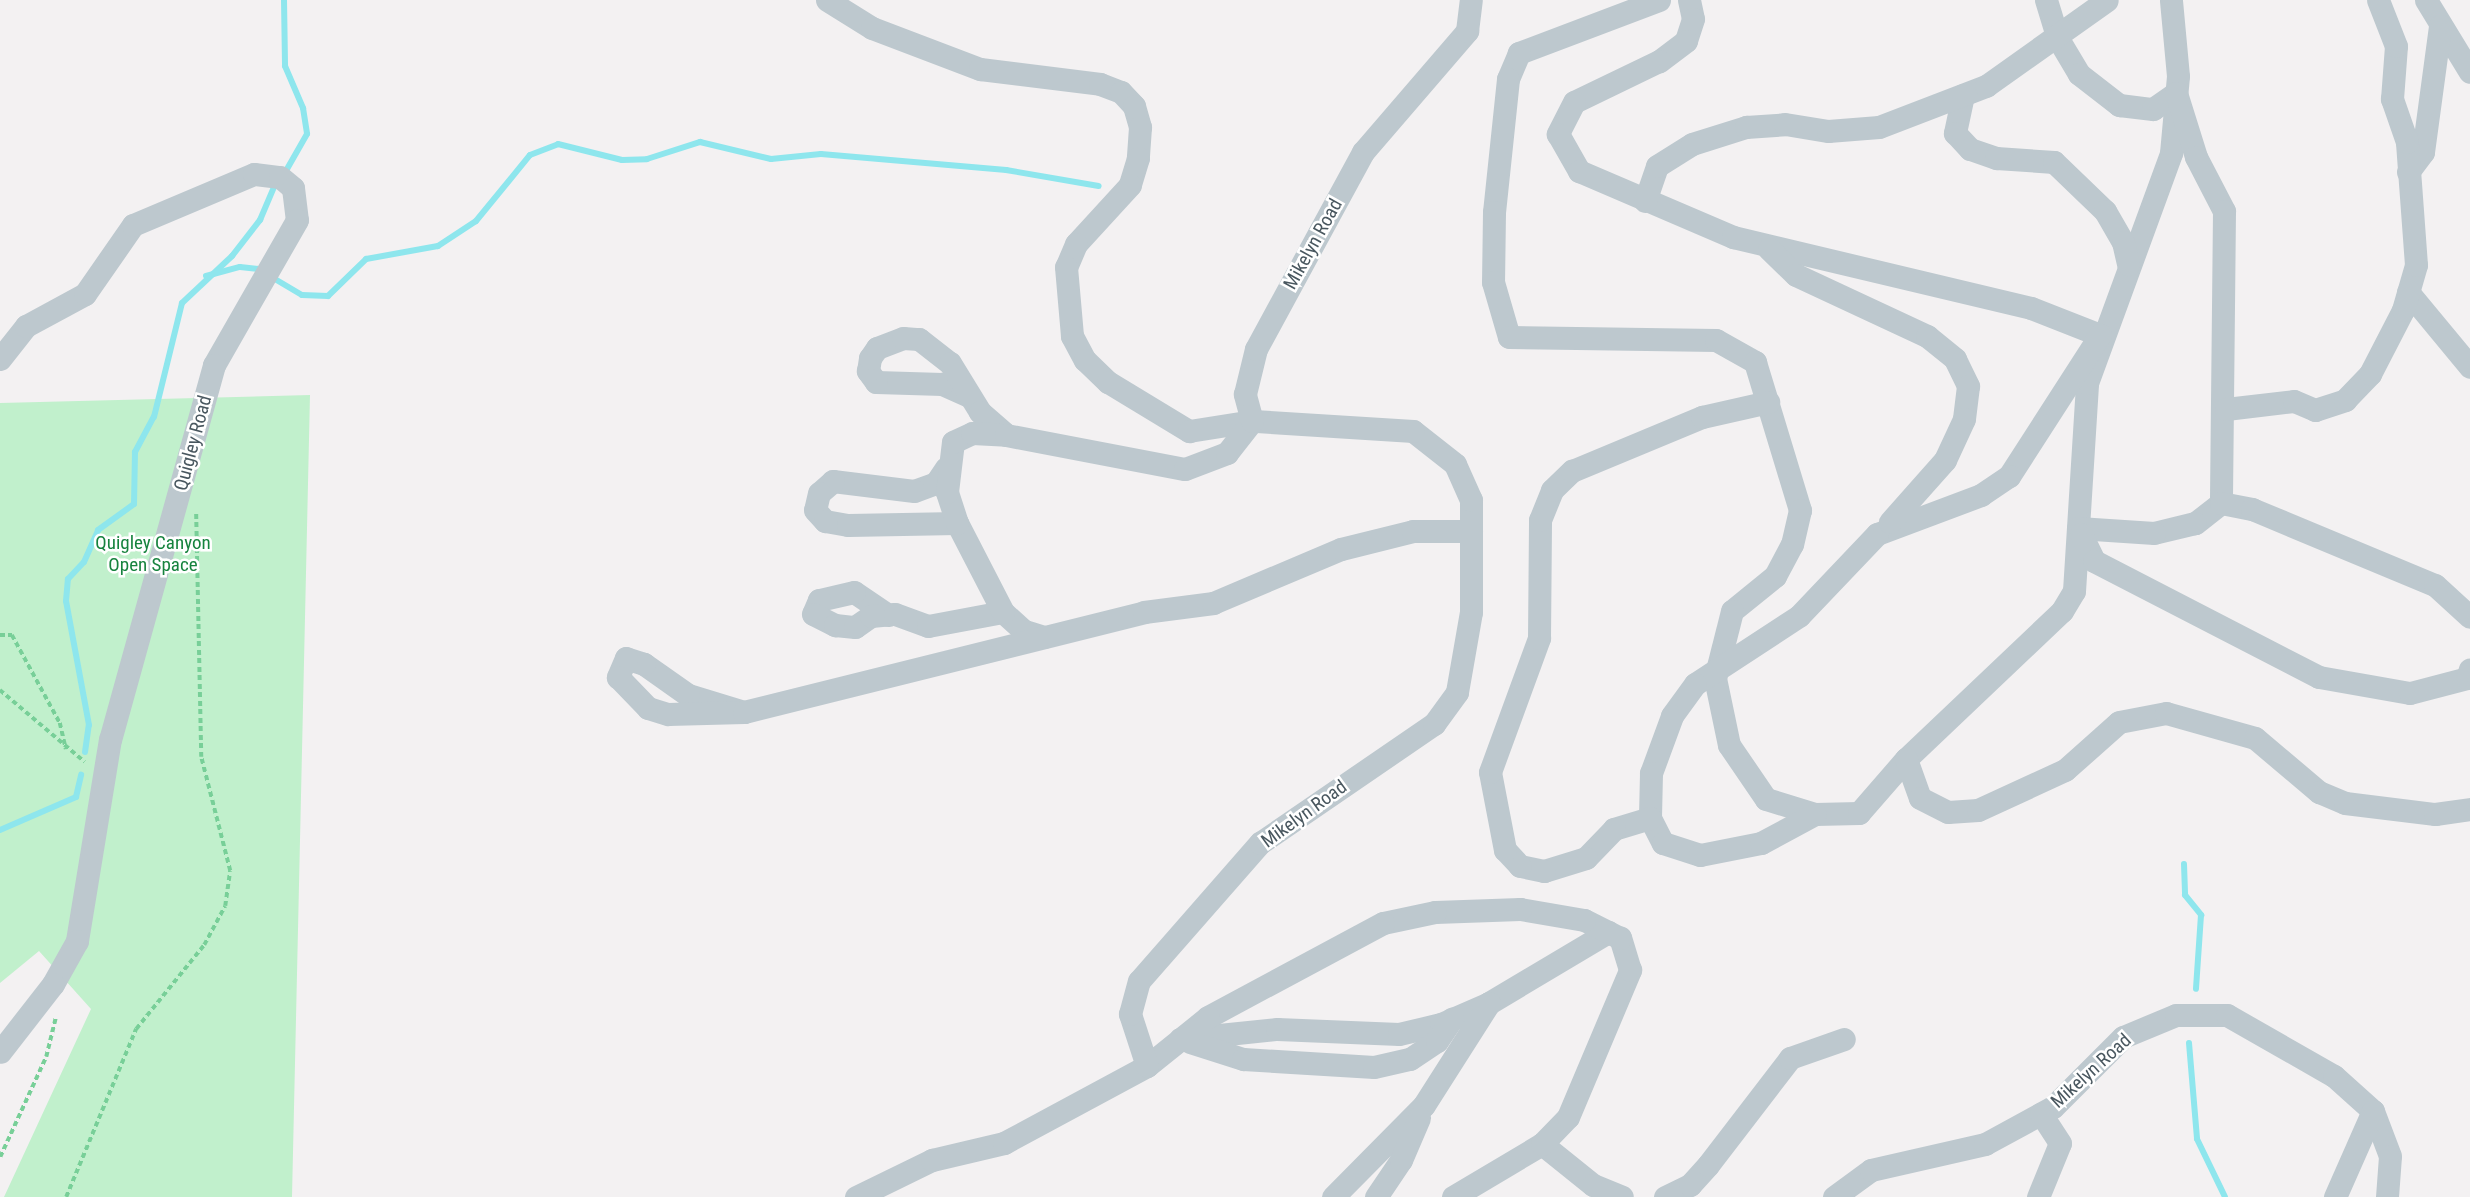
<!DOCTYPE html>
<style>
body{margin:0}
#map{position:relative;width:2470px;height:1197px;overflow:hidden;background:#f3f1f2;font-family:"Roboto Condensed",sans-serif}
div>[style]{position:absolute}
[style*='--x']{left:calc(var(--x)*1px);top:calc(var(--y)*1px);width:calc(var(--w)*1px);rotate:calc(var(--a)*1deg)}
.green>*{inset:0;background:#c1f0cc}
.stream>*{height:6px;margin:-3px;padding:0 3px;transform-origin:3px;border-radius:3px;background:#8ee6ed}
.path>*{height:3.5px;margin-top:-1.75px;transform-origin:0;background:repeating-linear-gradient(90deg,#78cf98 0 5px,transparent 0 8.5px)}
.minor>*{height:23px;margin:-11.5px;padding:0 11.5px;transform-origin:11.5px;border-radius:11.5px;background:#bdc8ce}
span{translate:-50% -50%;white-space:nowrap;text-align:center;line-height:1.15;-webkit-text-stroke:5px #fff;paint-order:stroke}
.street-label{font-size:19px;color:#49575f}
.park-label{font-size:19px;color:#17833e}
</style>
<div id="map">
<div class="green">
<i style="clip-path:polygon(310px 395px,292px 1197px,4px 1197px,91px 1009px,39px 951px,0 983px,0 403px)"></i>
</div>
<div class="stream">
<i style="--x:284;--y:0;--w:66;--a:89.1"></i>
<i style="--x:285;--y:66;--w:46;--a:66.8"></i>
<i style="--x:303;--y:108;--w:26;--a:81"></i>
<i style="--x:307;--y:134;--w:40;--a:119.7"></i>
<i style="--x:206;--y:276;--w:35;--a:-15"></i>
<i style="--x:240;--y:267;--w:18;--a:6"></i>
<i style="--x:258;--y:269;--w:51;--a:30.6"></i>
<i style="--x:302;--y:295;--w:26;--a:2"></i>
<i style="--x:328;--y:296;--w:53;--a:-44.2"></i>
<i style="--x:366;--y:259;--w:73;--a:-10.2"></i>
<i style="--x:438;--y:246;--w:45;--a:-33.3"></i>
<i style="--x:476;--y:221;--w:85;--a:-50.7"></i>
<i style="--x:530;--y:155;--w:30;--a:-21"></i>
<i style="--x:558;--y:144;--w:66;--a:14"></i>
<i style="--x:622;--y:160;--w:25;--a:-2"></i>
<i style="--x:647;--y:159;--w:56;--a:-17.8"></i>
<i style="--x:700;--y:142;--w:73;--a:13.5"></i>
<i style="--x:771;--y:159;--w:50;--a:-5.7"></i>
<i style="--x:821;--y:154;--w:186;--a:4.9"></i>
<i style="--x:1006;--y:170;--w:94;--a:9.8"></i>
<i style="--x:85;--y:752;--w:27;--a:-82"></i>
<i style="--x:89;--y:725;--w:126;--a:-100.5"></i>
<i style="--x:66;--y:601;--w:22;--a:-85"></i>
<i style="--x:68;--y:579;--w:23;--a:-47"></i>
<i style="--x:84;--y:562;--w:35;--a:-66"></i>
<i style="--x:98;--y:530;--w:44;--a:-35.8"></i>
<i style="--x:134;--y:504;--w:52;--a:-88.9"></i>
<i style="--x:135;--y:452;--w:40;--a:-62"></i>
<i style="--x:154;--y:417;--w:117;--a:-76.2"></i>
<i style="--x:182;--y:303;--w:69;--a:-43.2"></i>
<i style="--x:232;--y:256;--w:46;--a:-52.1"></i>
<i style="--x:260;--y:220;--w:36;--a:-67"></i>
<i style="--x:0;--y:830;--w:83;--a:-23.5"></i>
<i style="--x:76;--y:797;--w:23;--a:-77"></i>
<i style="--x:2184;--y:864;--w:31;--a:88"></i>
<i style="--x:2185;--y:895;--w:26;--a:51"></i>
<i style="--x:2201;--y:915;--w:74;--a:93.9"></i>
<i style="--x:2189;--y:1043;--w:96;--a:85.2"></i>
<i style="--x:2197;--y:1139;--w:64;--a:64.2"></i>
</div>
<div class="path">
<i style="--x:0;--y:635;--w:12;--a:0"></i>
<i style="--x:12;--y:635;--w:100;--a:61.4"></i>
<i style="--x:60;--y:723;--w:27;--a:77"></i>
<i style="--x:0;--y:690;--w:111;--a:40.3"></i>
<i style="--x:0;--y:1157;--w:110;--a:-65.3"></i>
<i style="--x:46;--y:1057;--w:42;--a:-76.3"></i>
<i style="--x:66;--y:1197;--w:182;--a:-67.4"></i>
<i style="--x:136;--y:1029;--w:108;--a:-51"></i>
<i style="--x:204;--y:945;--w:44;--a:-61.7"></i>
<i style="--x:225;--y:906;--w:35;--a:-82"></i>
<i style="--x:230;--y:871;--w:118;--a:-104.3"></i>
<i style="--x:201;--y:757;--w:244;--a:-91.2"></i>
</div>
<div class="minor">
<i style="--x:827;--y:0;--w:53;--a:31.9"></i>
<i style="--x:872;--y:28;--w:116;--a:20.8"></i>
<i style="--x:980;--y:69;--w:121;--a:7.1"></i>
<i style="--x:1100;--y:84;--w:22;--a:21"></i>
<i style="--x:1121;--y:92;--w:19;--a:47"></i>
<i style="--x:1134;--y:106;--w:22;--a:74"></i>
<i style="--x:1140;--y:127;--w:31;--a:94"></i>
<i style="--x:1138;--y:158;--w:28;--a:107"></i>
<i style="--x:1130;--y:185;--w:80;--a:132.5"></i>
<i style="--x:1076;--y:244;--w:25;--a:113"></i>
<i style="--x:1066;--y:267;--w:69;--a:85"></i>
<i style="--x:1072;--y:336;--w:27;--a:62"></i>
<i style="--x:1085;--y:360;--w:32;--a:44"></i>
<i style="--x:1108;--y:382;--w:95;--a:31.2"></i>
<i style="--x:1189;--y:431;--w:64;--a:-9"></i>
<i style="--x:1659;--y:0;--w:150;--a:159.3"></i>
<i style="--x:1519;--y:53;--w:28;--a:113"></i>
<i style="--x:1508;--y:79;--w:134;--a:96"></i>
<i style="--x:1494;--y:212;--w:70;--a:90.8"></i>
<i style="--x:1493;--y:282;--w:57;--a:73.8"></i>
<i style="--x:1509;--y:337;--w:207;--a:0.8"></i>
<i style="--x:1716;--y:340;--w:45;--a:29.4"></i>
<i style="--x:1755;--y:362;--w:155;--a:73.1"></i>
<i style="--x:1800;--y:510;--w:35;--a:103"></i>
<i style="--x:1792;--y:544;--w:36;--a:118"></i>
<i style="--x:1775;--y:576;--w:55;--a:140.9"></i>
<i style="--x:1732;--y:611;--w:69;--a:104.2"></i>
<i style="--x:1715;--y:678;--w:68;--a:78.2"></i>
<i style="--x:1729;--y:745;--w:65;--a:55.6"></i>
<i style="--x:1766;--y:799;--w:51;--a:17"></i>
<i style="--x:1815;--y:814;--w:44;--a:-1.3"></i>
<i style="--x:1859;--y:813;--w:72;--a:-49"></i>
<i style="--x:1906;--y:759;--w:215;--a:-43.5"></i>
<i style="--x:2062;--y:611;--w:23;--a:-59"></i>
<i style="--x:2074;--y:591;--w:208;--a:-86.4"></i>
<i style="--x:2087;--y:383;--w:245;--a:-69.9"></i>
<i style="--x:2171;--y:153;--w:77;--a:-84.8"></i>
<i style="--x:2178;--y:76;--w:76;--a:-95.3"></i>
<i style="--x:1689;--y:0;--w:19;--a:78"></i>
<i style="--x:1693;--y:19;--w:23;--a:108"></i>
<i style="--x:1686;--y:41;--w:34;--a:143"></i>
<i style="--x:1659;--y:61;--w:94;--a:154.2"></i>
<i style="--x:1574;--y:102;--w:36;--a:117"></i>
<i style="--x:1558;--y:134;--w:43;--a:60.4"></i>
<i style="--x:1579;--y:171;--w:168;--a:23.2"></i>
<i style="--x:1733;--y:237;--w:306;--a:13.4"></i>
<i style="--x:2031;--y:308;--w:74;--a:21.4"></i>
<i style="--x:2100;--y:335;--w:168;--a:122.8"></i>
<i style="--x:2009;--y:476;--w:34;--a:146"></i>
<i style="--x:1981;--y:495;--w:111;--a:159.4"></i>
<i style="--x:1877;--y:534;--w:113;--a:133.6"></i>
<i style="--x:1799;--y:616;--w:124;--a:146.8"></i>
<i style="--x:1695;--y:684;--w:39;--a:126"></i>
<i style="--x:1672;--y:716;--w:61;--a:110.2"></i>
<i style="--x:1651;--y:773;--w:45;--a:91.3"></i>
<i style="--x:1650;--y:818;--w:28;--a:63"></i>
<i style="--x:1663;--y:843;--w:39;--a:18"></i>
<i style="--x:1700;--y:855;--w:62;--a:-11.1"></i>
<i style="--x:1761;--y:843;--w:61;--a:-28.2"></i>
<i style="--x:2046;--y:0;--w:39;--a:73"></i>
<i style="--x:2057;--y:37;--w:43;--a:59.3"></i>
<i style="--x:2079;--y:74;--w:51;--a:37.8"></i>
<i style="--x:2119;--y:105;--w:34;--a:7"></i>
<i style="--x:2153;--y:109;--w:28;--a:-35"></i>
<i style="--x:2176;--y:93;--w:67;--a:72.6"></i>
<i style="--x:2196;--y:157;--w:61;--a:62.6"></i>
<i style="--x:2224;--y:211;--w:292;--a:90.6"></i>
<i style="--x:2221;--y:503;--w:33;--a:142"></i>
<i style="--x:2195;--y:523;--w:42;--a:166.3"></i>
<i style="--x:2154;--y:533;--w:76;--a:-176.2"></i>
<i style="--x:2426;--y:0;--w:84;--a:58.6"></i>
<i style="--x:1963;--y:95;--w:39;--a:102"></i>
<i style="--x:1955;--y:133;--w:22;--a:47"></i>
<i style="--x:1970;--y:149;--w:28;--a:19"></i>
<i style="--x:1996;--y:158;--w:58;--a:3.9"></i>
<i style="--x:2054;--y:162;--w:71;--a:43.9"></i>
<i style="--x:2105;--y:211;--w:36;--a:60"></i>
<i style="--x:2123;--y:242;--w:23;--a:77"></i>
<i style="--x:2408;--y:172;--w:25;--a:-53"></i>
<i style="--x:2423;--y:152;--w:127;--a:-82.3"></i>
<i style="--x:1645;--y:201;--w:37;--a:-71"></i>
<i style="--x:1657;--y:166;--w:41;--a:-32.2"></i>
<i style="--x:1692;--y:144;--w:57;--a:-17.5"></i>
<i style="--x:1746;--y:127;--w:39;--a:-4"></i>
<i style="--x:1785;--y:124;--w:44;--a:9.2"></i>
<i style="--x:1828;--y:131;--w:51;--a:-4.5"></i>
<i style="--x:1879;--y:127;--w:115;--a:-21"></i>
<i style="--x:1986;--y:86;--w:148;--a:-35.4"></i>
<i style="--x:1769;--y:249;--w:37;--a:44"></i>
<i style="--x:1796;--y:275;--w:145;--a:25"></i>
<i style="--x:1927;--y:336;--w:36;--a:39"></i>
<i style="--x:1955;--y:359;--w:30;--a:64"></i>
<i style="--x:1968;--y:386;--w:33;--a:97"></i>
<i style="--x:1964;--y:419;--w:45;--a:114.9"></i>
<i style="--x:1945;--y:460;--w:83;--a:131.6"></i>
<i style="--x:2408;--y:292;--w:97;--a:50.4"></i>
<i style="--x:0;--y:359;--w:42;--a:-51.8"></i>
<i style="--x:26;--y:326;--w:67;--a:-28.5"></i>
<i style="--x:85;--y:294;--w:84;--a:-55.2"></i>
<i style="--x:133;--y:225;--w:131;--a:-22.9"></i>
<i style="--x:254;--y:174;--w:26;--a:7"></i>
<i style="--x:280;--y:177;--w:17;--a:40"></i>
<i style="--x:293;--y:188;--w:32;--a:83"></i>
<i style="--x:297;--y:220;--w:167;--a:119.8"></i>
<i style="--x:214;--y:365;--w:388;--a:105.5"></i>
<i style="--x:110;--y:739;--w:205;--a:99.3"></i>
<i style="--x:77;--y:941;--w:49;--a:119.2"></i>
<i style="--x:53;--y:984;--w:86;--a:127.9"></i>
<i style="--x:969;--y:396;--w:30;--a:-156"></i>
<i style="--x:942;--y:384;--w:66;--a:-178.3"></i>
<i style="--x:876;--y:382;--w:14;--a:-126"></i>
<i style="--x:868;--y:371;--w:13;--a:-81"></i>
<i style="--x:870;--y:358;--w:12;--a:-55"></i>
<i style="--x:877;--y:348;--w:28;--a:-21"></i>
<i style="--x:903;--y:338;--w:16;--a:4"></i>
<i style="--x:919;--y:339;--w:39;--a:38"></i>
<i style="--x:950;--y:363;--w:57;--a:58.5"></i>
<i style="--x:980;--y:412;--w:35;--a:41"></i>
<i style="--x:2226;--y:409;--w:68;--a:-6.7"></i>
<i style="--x:2294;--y:401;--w:23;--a:23"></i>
<i style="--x:2315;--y:410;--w:32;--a:-18"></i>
<i style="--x:2345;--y:400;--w:36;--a:-46"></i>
<i style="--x:2370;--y:374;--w:72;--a:-62.7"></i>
<i style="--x:2403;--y:310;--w:47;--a:-73.9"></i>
<i style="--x:2416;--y:265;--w:123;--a:-94.2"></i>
<i style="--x:2407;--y:142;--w:46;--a:-109.2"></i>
<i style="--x:2392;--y:99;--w:53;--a:-85.7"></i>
<i style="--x:2396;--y:46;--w:49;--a:-111.4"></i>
<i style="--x:946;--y:468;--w:18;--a:124"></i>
<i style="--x:936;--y:483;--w:23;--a:160"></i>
<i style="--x:914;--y:491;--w:82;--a:-173"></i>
<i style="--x:833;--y:481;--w:18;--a:139"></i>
<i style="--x:819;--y:493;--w:17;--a:103"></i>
<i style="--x:815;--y:510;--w:15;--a:48"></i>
<i style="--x:825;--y:521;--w:23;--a:10"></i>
<i style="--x:848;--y:525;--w:109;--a:-1.1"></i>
<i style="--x:2221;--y:503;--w:32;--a:11"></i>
<i style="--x:2252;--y:509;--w:198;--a:22.6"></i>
<i style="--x:2435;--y:585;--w:47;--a:42.4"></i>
<i style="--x:2081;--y:534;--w:30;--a:64"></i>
<i style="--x:2094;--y:561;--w:253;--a:27.3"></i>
<i style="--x:2319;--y:677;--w:92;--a:10"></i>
<i style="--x:2410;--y:693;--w:59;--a:-14.7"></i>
<i style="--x:2467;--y:678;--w:9;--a:-72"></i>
<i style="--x:888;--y:615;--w:41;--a:-145.9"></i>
<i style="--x:854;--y:592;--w:36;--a:167"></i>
<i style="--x:819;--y:600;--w:15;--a:113"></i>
<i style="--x:813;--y:614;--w:25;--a:27"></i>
<i style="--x:835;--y:625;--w:20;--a:6"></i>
<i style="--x:855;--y:627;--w:19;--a:-35"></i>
<i style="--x:871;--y:616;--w:24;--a:-5"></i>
<i style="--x:895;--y:614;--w:35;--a:20"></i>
<i style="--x:928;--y:626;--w:76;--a:-10.6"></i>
<i style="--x:1044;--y:637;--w:21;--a:-163"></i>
<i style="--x:1024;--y:631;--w:28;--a:-138"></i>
<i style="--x:1003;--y:612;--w:100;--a:-117.3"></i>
<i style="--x:957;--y:523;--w:33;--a:-108"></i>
<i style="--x:947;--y:492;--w:50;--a:-83.2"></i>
<i style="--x:953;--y:442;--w:21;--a:-25"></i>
<i style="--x:972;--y:433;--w:34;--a:3"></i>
<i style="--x:1006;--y:435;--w:182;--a:10.8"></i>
<i style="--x:1185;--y:469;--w:45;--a:-20.9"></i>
<i style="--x:1227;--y:453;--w:41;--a:-52"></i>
<i style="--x:744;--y:712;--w:59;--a:-163.1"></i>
<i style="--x:688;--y:695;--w:54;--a:-144.8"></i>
<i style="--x:644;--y:664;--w:19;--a:-162"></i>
<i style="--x:626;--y:658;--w:21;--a:113"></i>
<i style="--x:618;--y:677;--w:43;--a:45.9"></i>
<i style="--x:648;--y:708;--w:21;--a:17"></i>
<i style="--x:668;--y:714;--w:76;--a:-1.5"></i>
<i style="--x:744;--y:712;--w:412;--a:-14"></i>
<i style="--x:1144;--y:612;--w:70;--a:-7.4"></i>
<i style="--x:1213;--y:603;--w:139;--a:-22.9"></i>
<i style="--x:1341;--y:549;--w:74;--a:-14"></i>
<i style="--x:1413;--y:531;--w:58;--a:0"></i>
<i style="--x:1906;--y:759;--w:41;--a:70.3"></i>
<i style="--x:1920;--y:798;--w:31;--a:27"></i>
<i style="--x:1948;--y:812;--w:30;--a:-4"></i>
<i style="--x:1978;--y:810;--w:96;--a:-24.7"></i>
<i style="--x:2065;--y:770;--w:72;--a:-41.6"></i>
<i style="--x:2119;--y:722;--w:48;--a:-10.8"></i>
<i style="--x:2166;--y:713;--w:92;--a:15.7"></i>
<i style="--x:2255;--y:738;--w:84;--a:40.2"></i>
<i style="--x:2319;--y:792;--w:28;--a:23"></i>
<i style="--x:2345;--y:803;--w:91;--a:7"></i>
<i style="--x:2435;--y:814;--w:35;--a:-8"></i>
<i style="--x:1650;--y:818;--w:38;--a:163"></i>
<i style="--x:1614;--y:829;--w:40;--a:134"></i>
<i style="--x:1586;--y:858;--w:44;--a:162.8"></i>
<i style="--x:1544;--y:871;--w:25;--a:-168"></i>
<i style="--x:1520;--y:866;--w:22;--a:-133"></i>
<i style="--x:1505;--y:850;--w:79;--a:-100.9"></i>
<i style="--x:1490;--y:772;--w:143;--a:-69.9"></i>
<i style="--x:1539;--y:638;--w:118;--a:-89.5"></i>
<i style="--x:1540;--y:520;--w:32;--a:-68"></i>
<i style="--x:1552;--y:490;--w:28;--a:-44"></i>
<i style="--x:1572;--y:471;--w:141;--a:-22.6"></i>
<i style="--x:1702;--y:417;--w:68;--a:-12.8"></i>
<i style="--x:1180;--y:1039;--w:98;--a:-5.9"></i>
<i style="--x:1277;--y:1029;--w:122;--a:2.3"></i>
<i style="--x:1399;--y:1034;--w:43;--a:-13.4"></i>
<i style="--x:1441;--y:1024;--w:52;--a:-23.6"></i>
<i style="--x:1489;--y:1003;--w:139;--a:-30.8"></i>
<i style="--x:1190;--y:1042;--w:56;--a:17.8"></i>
<i style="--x:1243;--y:1059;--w:131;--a:3.5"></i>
<i style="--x:1374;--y:1067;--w:37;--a:-13"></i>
<i style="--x:1410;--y:1059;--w:32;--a:-34"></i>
<i style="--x:1437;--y:1041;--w:27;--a:-56"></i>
<i style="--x:1542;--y:1144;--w:65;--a:38.8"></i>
<i style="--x:1593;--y:1185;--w:31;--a:22"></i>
<i style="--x:856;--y:1197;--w:85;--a:-26"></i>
<i style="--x:932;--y:1160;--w:74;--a:-13.3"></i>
<i style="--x:1004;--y:1143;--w:162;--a:-28.3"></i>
<i style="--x:1333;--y:1197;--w:129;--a:-45.3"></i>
<i style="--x:1424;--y:1105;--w:121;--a:-57.5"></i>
<i style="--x:1376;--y:1197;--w:45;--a:-56"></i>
<i style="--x:1401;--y:1160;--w:46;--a:-66.8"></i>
<i style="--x:1453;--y:1197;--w:104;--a:-30.8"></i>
<i style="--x:1542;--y:1144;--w:37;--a:-46"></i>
<i style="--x:1568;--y:1117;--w:160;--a:-67.1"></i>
<i style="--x:1630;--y:970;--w:34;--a:-107"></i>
<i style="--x:1620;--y:938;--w:40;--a:-153.4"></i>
<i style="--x:1584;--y:920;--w:65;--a:-170.2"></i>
<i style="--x:1520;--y:909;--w:85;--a:178"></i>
<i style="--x:1435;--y:912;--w:53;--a:168.1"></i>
<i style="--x:1383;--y:923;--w:199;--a:151.8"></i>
<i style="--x:1208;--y:1017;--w:78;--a:141.2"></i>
<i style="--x:1147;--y:1066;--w:55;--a:-108.1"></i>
<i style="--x:1130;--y:1014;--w:34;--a:-75"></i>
<i style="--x:1139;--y:981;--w:184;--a:-48.8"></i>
<i style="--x:1260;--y:843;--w:211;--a:-34.4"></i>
<i style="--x:1434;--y:724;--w:39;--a:-54"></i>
<i style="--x:1457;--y:692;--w:81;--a:-80.1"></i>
<i style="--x:1471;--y:612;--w:112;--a:-90"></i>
<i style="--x:1471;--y:500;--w:39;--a:-114"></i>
<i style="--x:1455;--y:464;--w:53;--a:-141.8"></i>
<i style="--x:1413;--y:431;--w:161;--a:-176.4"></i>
<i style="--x:1252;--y:421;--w:28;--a:-105"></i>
<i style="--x:1245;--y:394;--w:46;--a:-76.3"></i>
<i style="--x:1256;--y:349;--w:224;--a:-61.5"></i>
<i style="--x:1363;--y:152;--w:160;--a:-49.3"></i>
<i style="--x:1467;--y:31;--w:31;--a:-83"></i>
<i style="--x:1665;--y:1197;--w:28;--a:-26"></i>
<i style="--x:1690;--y:1185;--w:27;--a:-48"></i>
<i style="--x:1708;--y:1165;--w:135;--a:-52.5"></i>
<i style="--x:1790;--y:1058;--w:57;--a:-19.4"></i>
<i style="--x:1834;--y:1197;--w:46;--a:-36.1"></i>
<i style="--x:1871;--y:1170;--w:117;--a:-12.8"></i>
<i style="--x:1985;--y:1144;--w:77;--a:-28.6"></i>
<i style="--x:2053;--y:1107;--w:99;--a:-45"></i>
<i style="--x:2123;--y:1037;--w:57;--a:-22.5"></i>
<i style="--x:2176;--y:1015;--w:51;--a:0"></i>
<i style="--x:2227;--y:1015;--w:123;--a:29.7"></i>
<i style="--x:2334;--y:1076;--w:52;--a:41.9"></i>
<i style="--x:2373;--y:1111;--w:48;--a:69.3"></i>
<i style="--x:2390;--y:1156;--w:41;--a:94.2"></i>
<i style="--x:2038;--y:1197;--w:58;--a:-67.8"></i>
<i style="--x:2060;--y:1143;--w:35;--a:-123"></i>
<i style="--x:2335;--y:1197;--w:94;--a:-66.2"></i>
</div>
<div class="street-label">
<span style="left:1313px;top:244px;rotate:-61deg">Mikelyn Road</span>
<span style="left:193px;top:443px;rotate:-75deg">Quigley Road</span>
<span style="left:1304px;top:814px;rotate:-36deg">Mikelyn Road</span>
<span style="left:2091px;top:1071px;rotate:-42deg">Mikelyn Road</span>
</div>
<div class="park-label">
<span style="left:153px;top:554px">Quigley Canyon<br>Open Space</span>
</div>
</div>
